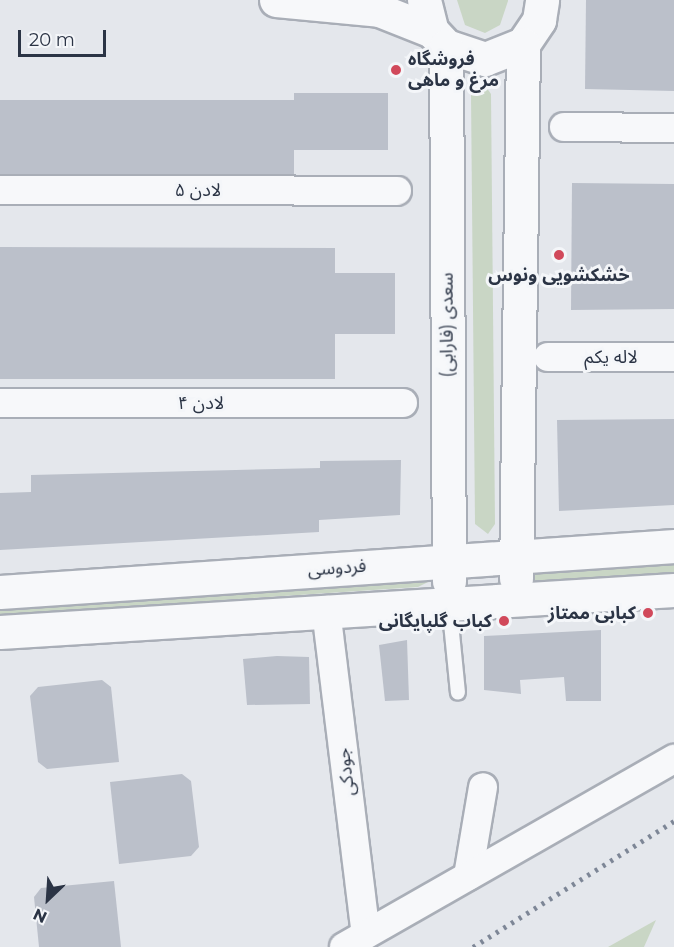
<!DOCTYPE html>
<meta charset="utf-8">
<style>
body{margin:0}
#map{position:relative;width:674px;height:947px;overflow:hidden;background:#e4e7ec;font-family:Montserrat,"Noto Sans Arabic",sans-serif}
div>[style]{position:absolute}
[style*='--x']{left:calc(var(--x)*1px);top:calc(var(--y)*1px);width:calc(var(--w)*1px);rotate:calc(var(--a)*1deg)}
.green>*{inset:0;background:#c9d6c5}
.building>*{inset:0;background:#bbc0ca}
.roads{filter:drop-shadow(2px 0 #a9aeb7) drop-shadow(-2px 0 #a9aeb7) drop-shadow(0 2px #a9aeb7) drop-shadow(0 -2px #a9aeb7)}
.service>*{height:14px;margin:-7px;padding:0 7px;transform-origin:7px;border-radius:7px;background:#f7f8fa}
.minor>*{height:28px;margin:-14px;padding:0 14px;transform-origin:14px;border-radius:14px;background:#f7f8fa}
.tertiary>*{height:33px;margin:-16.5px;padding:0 16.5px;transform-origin:16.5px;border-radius:16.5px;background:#f7f8fa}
.rail>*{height:4.5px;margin-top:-2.25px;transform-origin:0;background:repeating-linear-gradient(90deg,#7d8696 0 3px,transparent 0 9px)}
.dots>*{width:16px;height:16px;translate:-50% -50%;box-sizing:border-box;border:3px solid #f4f6f9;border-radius:50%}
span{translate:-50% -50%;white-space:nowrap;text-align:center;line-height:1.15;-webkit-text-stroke:6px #f4f6f9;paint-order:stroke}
.poi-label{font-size:18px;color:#2b3445;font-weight:700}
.left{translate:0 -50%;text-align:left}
.right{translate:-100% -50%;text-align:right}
.street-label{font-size:18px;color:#2b3445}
.north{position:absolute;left:18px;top:869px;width:60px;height:60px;-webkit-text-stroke:4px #f4f6f9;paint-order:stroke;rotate:205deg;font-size:16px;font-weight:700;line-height:24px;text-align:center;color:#2b3445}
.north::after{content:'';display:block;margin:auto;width:21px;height:27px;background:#2b3445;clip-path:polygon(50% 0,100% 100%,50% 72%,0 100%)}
.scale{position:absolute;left:18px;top:30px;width:88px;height:27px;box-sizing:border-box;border:3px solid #2b3445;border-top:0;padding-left:8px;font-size:18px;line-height:21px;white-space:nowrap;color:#2b3445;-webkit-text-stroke:4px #f4f6f9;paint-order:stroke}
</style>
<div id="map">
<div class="green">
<i style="clip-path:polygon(457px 0,508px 0,508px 1px,500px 25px,485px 33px,465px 25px)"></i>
<i style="clip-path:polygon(484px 84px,491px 94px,495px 524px,488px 534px,475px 524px,471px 94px,478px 85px)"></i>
<i style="clip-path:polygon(674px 562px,674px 573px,537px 582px,531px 577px,536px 572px)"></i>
<i style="clip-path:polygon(419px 577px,428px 582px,418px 587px,0 615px,0 606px)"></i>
<i style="clip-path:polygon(656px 920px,644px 947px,608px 947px)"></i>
</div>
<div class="building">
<i style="clip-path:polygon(586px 0,674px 0,674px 91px,585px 89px)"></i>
<i style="clip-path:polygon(294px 93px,388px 93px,388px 150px,294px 150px,294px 174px,0 174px,0 100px,294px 100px)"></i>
<i style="clip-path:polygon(572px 183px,674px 184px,674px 309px,571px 310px)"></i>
<i style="clip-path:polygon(0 247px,335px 248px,335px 273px,395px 273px,395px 334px,335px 334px,335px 379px,0 379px)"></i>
<i style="clip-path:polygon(674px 419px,674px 505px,559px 511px,557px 420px)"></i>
<i style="clip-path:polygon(401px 460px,400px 515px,319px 520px,319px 532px,0 550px,0 493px,31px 492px,31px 475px,320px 468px,320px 461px)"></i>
<i style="clip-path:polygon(601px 630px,601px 701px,566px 701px,564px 677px,520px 680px,521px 694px,484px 690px,484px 636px)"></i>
<i style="clip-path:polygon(407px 640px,409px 700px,385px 701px,379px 645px)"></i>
<i style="clip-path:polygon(277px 656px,309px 657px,310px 704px,247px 705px,243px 659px)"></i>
<i style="clip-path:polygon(102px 680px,111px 687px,119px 762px,47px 769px,38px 762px,30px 696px,38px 687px)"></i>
<i style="clip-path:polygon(182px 774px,191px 781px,199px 847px,191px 856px,119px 864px,110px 782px)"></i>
<i style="clip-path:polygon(114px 881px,121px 947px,39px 947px,34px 897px,41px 888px)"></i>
</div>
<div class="roads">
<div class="service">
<i style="--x:449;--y:603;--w:90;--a:84.3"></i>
</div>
<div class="minor">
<i style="--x:564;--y:127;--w:110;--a:0.5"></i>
<i style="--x:0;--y:190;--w:397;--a:0.1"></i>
<i style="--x:548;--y:357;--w:126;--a:0"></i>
<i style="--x:0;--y:403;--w:403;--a:0"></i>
<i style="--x:326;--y:610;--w:326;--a:83"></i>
<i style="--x:468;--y:876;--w:90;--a:-80.4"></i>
<i style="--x:344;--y:947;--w:380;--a:-29.7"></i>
</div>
<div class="tertiary">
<i style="--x:276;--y:0;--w:103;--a:5.5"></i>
<i style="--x:379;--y:10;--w:57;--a:21.6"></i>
<i style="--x:424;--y:0;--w:32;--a:76"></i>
<i style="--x:432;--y:31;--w:21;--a:47"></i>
<i style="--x:446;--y:46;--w:41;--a:18.4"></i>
<i style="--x:485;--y:59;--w:41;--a:-21.5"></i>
<i style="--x:523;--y:44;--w:29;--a:-56"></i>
<i style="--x:539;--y:20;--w:20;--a:-81"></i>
<i style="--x:446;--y:46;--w:535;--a:89.68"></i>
<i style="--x:516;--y:578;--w:534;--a:-89.25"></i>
<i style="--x:0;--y:592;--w:676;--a:-3.9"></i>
<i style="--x:0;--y:632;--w:675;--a:-3.57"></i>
</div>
</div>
<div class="rail">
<i style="--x:473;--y:947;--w:237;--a:-32.1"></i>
</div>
<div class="dots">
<i style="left:396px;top:70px;background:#d1495b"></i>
<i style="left:559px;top:255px;background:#d1495b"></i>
<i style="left:648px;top:613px;background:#d1495b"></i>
<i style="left:504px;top:621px;background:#d1495b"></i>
</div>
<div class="poi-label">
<span class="left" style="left:408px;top:70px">فروشگاه<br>مرغ و ماهی</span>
<span style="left:559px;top:275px">خشکشویی ونوس</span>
<span class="right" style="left:636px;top:613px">کبابی ممتاز</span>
<span class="right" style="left:492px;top:621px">کباب گلپایگانی</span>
</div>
<div class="street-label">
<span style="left:198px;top:190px">لادن ۵</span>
<span style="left:447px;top:325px;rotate:-90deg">سعدی (فارابی)</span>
<span style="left:611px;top:357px">لاله یکم</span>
<span style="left:201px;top:403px">لادن ۴</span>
<span style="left:337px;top:568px;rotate:-4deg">فردوسی</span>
<span style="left:346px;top:772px;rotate:-97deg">جودکی</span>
</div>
<div class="north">N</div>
<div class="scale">20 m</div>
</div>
